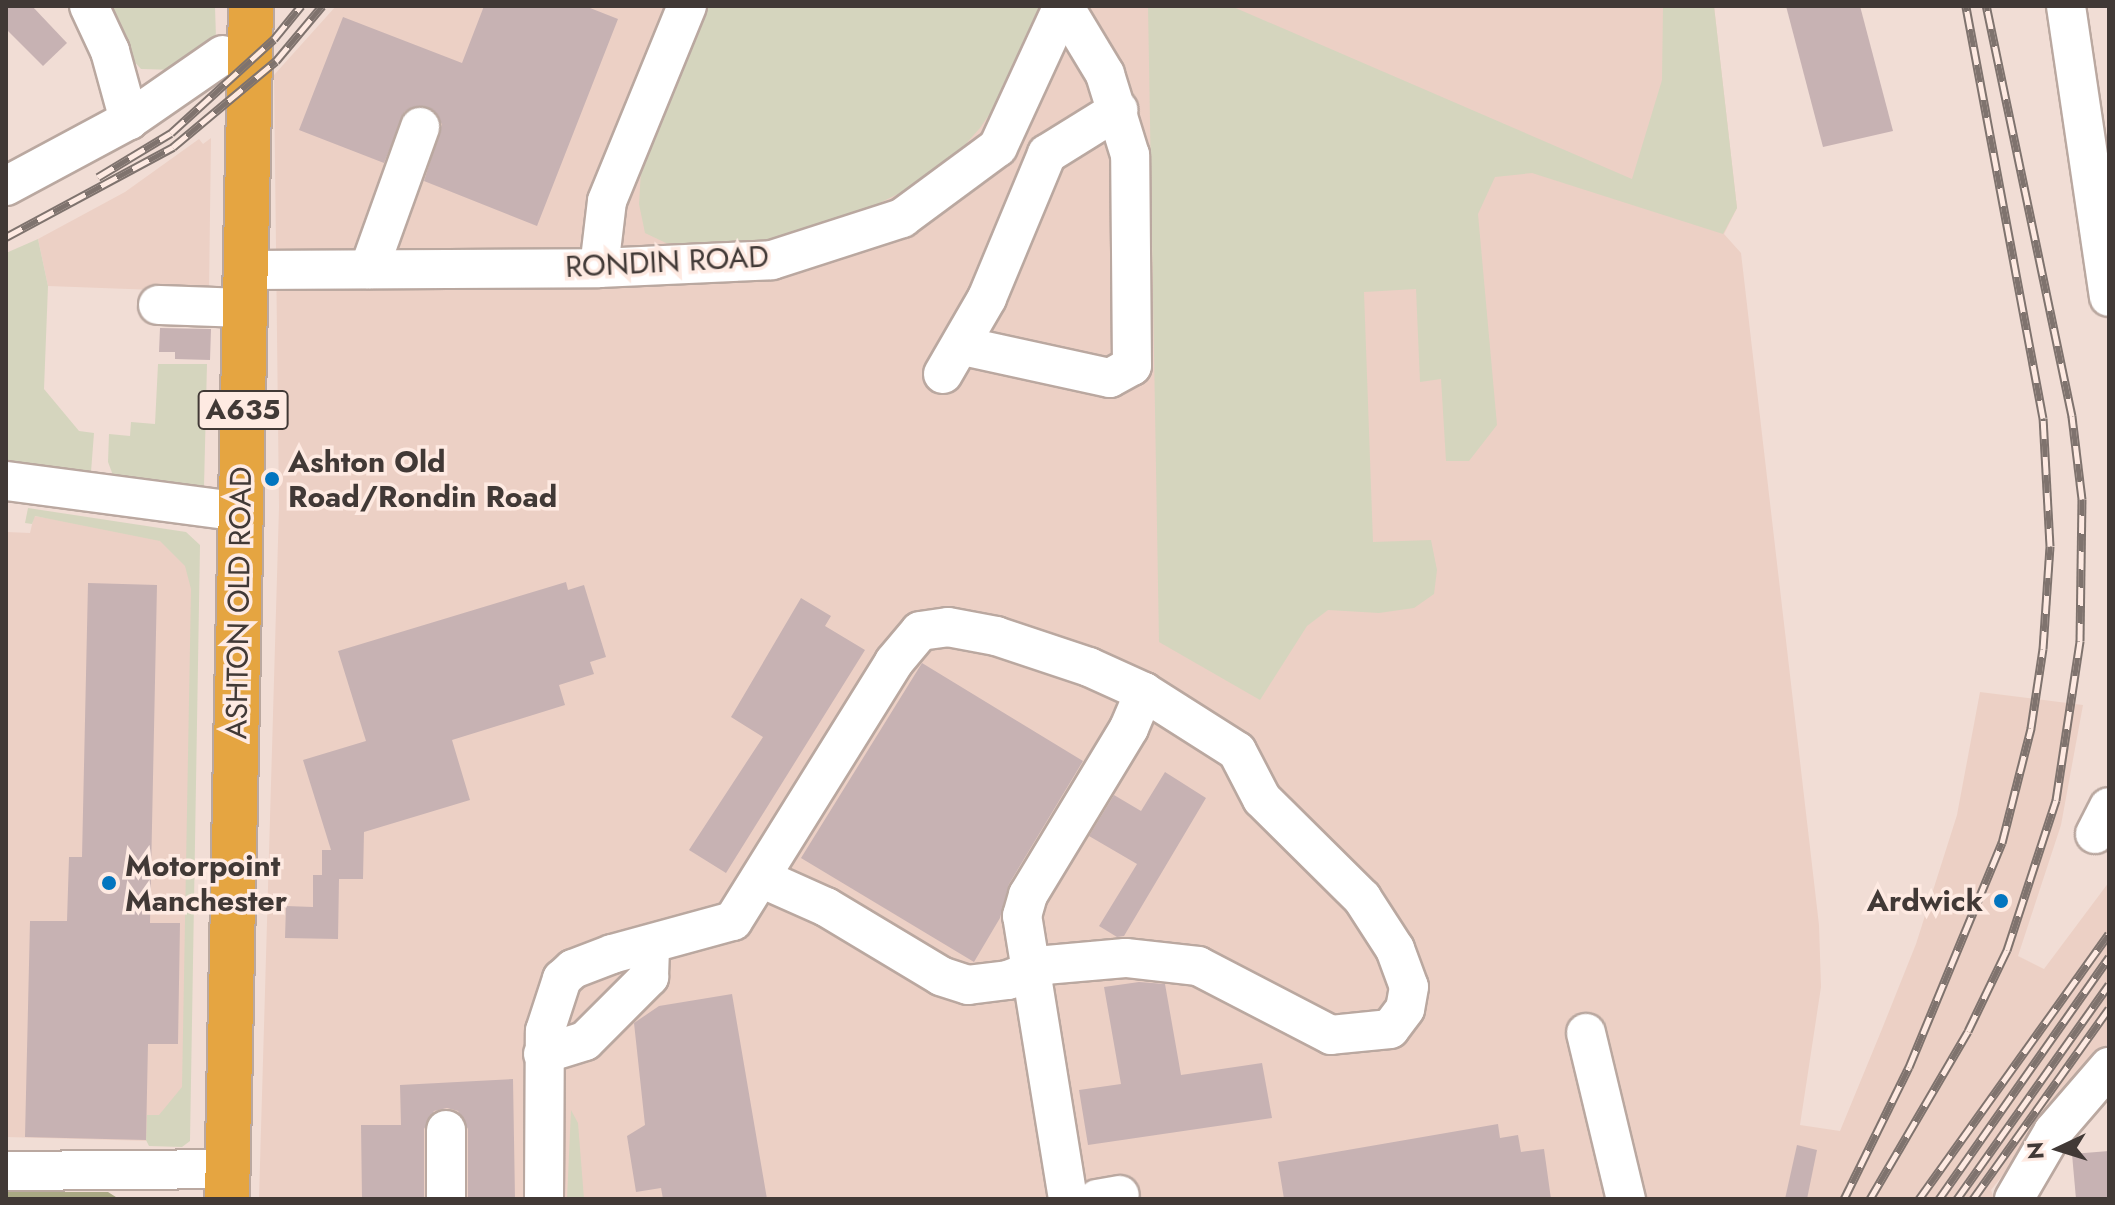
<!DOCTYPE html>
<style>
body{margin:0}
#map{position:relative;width:2115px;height:1205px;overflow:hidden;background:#f1ddd5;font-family:Jost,sans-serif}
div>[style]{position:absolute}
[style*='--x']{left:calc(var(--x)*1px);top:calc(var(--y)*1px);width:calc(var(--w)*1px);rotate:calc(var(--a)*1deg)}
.built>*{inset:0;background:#ecd0c5}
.green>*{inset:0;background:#d5d5be}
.forest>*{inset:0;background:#aaa984}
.building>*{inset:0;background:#c7b2b3}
.roads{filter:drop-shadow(2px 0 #baa8a0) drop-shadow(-2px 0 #baa8a0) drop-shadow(0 2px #baa8a0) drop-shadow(0 -2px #baa8a0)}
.minor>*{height:38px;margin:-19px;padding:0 19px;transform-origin:19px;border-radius:19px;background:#fff}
.highway>*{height:44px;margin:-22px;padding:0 22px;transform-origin:22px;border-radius:22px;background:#e5a541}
.rail>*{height:9px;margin-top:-4.5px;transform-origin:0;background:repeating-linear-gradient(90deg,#feeae2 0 18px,#7f736e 0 36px);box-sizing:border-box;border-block:2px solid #7f736e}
.dots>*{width:22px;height:22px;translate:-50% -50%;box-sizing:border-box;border:4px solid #feeae2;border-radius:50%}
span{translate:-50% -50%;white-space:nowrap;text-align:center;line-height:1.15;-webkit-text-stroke:7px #feeae2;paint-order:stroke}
.shield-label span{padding:2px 6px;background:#feeae2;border:2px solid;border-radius:6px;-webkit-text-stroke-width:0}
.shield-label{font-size:28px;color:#413936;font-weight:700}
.street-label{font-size:30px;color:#413936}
.poi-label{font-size:30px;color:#413936;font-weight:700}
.left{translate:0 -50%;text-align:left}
.right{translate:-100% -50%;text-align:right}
.frame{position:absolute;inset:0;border:8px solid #413936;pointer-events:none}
.north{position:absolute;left:2019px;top:1109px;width:80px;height:80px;-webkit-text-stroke:6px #feeae2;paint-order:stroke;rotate:266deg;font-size:22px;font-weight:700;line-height:32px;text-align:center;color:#413936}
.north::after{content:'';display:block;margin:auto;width:28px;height:36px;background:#413936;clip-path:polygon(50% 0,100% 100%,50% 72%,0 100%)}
</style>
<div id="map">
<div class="built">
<i style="clip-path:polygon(336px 6px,1714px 6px,1737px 208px,1724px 234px,1741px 253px,1819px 925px,1821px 987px,1800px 1125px,1840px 1131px,1882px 1029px,1916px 944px,1957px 815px,1980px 692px,2083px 705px,2061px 825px,2018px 956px,2044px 969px,2109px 882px,2109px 1042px,1991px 1190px,1994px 1199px,259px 1199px,279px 507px,274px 75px)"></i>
<i style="clip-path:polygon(211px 138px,209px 292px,48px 286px,38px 239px,125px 192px,199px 139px,203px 144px)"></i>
<i style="clip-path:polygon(34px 516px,140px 533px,177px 547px,191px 567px,195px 596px,186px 1142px,6px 1137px,6px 532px,30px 533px)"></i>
</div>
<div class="green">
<i style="clip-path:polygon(111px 6px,215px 6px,216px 39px,176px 70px,141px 69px,131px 58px)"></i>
<i style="clip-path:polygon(703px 6px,1043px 6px,1018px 73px,980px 128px,939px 174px,822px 231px,729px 246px,666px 243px,645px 233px,639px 204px,641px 171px)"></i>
<i style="clip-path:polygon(1148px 6px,1231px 6px,1632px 179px,1662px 80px,1663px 6px,1714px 6px,1737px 208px,1723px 234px,1532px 173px,1495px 177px,1478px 214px,1497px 425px,1469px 461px,1446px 461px,1441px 379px,1420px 382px,1416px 289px,1364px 292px,1373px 542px,1431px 540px,1437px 570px,1434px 594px,1414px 608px,1379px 613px,1328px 610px,1307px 626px,1260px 700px,1159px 642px)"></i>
<i style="clip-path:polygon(38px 239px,48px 286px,44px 389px,79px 431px,94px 433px,91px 472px,82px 476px,6px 464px,6px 253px)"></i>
<i style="clip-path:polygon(158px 364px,207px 364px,204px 487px,196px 493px,114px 478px,108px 462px,109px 434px,130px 436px,131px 422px,155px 424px)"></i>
<i style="clip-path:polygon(28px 508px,186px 532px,200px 545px,190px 1141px,182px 1147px,149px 1146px,146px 1140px,147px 1115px,159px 1115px,182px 1087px,191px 589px,185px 566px,160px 541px,35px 516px,32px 524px,25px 523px)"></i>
<i style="clip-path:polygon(571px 1110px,578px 1123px,584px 1199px,567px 1199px)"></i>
</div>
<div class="forest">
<i style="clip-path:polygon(6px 1192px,108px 1192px,119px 1199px,6px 1199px)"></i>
</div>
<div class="building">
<i style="clip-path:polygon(6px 6px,32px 6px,67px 43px,43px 66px,6px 29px)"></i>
<i style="clip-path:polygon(484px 6px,585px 6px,618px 19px,537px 226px,424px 181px,442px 124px,428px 107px,405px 111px,384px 163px,299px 130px,343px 17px,462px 63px)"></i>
<i style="clip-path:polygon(1786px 6px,1860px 6px,1893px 131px,1823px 147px)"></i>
<i style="clip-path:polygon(160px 328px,211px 329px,210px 360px,175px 359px,175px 352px,159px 352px)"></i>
<i style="clip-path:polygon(566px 582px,568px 590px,584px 585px,606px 657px,590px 662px,594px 674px,559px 685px,565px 705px,452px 740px,470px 800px,364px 832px,363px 879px,339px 879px,338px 939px,285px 938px,286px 906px,313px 907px,313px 875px,322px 875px,322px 850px,331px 850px,303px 760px,366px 741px,338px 651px)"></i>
<i style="clip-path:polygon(88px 583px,157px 585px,150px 923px,180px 923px,178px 1044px,148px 1044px,146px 1140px,25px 1137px,30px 921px,67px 921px,69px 857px,82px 857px)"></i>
<i style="clip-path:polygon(801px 598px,831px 616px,825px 626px,865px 650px,726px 873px,689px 850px,763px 737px,731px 717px)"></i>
<i style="clip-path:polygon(922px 663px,1083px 761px,1009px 884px,1000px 918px,974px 962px,801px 858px)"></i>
<i style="clip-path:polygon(1165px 772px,1206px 798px,1124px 936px,1117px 937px,1099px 926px,1137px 864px,1089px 836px,1114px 795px,1141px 811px)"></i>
<i style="clip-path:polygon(1139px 982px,1165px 984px,1181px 1075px,1262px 1063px,1272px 1118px,1088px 1145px,1079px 1090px,1121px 1084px,1104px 987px)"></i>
<i style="clip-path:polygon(732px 994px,767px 1199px,663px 1199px,661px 1188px,636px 1192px,627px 1136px,645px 1125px,634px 1023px,659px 1006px)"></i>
<i style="clip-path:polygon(513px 1079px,515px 1199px,468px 1199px,468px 1129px,458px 1111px,447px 1108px,434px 1111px,424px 1129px,424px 1199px,362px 1199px,361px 1125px,401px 1125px,400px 1085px)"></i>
<i style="clip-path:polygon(1498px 1124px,1500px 1138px,1518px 1135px,1521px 1152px,1544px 1149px,1551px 1199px,1284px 1199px,1278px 1162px)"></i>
<i style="clip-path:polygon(1797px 1145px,1817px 1150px,1807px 1199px,1785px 1199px)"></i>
<i style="clip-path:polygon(2109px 1151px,2109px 1199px,2076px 1199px,2072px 1154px)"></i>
</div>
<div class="roads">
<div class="minor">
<i style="--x:89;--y:6;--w:50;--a:65"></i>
<i style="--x:110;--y:51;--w:72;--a:74.6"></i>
<i style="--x:2066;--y:6;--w:294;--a:81.6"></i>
<i style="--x:6;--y:186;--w:140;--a:-28.2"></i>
<i style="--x:129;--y:120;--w:114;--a:-34.7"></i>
<i style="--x:599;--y:268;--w:67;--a:-83.2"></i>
<i style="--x:607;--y:201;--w:211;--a:-67.7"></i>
<i style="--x:369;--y:269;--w:151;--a:-70.2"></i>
<i style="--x:247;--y:270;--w:352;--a:-0.3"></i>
<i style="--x:599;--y:268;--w:173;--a:-2.6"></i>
<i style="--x:772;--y:260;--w:137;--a:-17.9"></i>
<i style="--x:902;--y:218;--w:119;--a:-36.5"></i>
<i style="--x:998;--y:147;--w:155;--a:-65.3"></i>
<i style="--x:158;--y:305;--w:88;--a:2"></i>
<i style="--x:963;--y:346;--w:150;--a:12.3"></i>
<i style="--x:1110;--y:378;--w:25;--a:-29"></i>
<i style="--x:1132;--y:366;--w:211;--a:-90.5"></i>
<i style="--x:1130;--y:155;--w:85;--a:-107.2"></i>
<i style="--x:1105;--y:74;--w:79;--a:-121.1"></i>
<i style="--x:943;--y:374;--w:88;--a:-59.9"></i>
<i style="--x:987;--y:298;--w:156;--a:-67.4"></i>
<i style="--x:1047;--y:154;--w:84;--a:-31.8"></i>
<i style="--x:6;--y:481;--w:237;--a:7.5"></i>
<i style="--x:2095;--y:834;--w:30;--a:-63"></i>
<i style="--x:1586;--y:1033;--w:171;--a:76.5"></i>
<i style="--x:543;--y:1054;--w:44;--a:-17.2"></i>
<i style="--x:585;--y:1041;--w:91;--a:-45"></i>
<i style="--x:649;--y:977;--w:32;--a:-88"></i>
<i style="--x:446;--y:1130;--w:69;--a:90"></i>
<i style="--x:6;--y:1171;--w:222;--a:-0.5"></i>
<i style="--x:544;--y:1199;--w:168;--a:-89.7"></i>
<i style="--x:545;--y:1031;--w:55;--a:-71.9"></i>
<i style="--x:562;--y:979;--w:15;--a:-42"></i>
<i style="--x:573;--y:969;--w:42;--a:-21"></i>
<i style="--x:612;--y:954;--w:125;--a:-15.3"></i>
<i style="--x:733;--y:921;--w:305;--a:-58.1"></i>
<i style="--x:894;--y:662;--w:40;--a:-50"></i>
<i style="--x:920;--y:631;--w:28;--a:-8"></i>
<i style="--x:948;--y:627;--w:49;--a:10.6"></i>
<i style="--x:996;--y:636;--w:98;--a:18.4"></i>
<i style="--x:1089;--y:667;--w:60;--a:24.4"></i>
<i style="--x:1144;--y:692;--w:110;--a:32.4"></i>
<i style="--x:1237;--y:751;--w:54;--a:62.5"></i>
<i style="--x:1262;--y:799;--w:141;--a:44.7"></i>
<i style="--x:1362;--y:898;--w:61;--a:57.1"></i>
<i style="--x:1395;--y:949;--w:40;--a:69.8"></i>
<i style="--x:1409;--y:987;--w:22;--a:100"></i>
<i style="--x:1405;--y:1009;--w:25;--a:127"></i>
<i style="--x:1390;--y:1029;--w:59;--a:174.2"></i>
<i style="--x:1331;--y:1035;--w:150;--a:-152.6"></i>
<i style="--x:1198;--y:966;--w:73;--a:-173.7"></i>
<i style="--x:1125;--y:958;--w:78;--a:174.9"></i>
<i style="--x:1047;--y:965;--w:42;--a:159"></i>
<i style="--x:1008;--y:980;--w:40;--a:172.9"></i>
<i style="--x:968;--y:985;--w:28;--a:-162"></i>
<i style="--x:941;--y:976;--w:134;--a:-149"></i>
<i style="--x:826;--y:907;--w:69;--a:-156"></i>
<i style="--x:1068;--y:1199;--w:287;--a:-99.2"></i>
<i style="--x:1022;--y:916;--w:22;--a:-74"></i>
<i style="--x:1028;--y:895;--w:195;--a:-58.8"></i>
<i style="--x:1129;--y:728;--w:39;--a:-67"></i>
<i style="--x:1097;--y:1199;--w:23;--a:-10"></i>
<i style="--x:2014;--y:1199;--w:78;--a:-59.8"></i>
<i style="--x:2053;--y:1132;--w:86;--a:-49.3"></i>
</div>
<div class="highway">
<i style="--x:227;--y:1199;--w:1193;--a:-88.85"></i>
</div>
</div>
<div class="rail">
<i style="--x:98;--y:177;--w:85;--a:-31.1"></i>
<i style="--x:171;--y:133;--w:139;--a:-42.4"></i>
<i style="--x:274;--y:39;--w:43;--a:-50.7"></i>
<i style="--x:6;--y:237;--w:190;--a:-28.3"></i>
<i style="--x:173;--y:147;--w:134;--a:-39.9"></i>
<i style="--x:276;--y:61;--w:72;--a:-50.1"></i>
<i style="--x:1844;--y:1199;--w:147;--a:-63.8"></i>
<i style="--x:1909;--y:1067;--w:243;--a:-67.5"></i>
<i style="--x:2002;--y:843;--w:119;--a:-75.8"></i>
<i style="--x:2031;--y:728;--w:80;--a:-81.4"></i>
<i style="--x:2043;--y:649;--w:103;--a:-86.1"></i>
<i style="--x:2050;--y:546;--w:128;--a:-93.1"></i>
<i style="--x:2043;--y:418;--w:419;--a:-100.6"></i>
<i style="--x:1870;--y:1199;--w:194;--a:-59.7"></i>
<i style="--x:1968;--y:1031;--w:90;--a:-64.3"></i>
<i style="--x:2007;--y:950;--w:158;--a:-71.9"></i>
<i style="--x:2056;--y:800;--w:161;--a:-81.4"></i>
<i style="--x:2080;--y:641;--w:142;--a:-89.2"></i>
<i style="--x:2082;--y:499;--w:84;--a:-96.9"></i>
<i style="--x:2072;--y:416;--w:419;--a:-101.8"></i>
<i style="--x:1919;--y:1199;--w:326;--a:-54.4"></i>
<i style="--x:1939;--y:1199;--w:296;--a:-54.9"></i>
<i style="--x:1957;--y:1199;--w:263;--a:-54.7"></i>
<i style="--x:1973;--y:1199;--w:234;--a:-54.5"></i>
</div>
<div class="dots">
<i style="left:272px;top:479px;background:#0375bf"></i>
<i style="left:109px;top:883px;background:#0375bf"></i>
<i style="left:2001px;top:901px;background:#0375bf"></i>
</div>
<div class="shield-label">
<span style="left:243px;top:410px">A635</span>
</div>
<div class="street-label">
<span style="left:667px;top:262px;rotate:-3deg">RONDIN ROAD</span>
<span style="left:239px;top:603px;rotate:-89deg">ASHTON OLD ROAD</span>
</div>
<div class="poi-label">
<span class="left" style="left:288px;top:479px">Ashton Old<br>Road/Rondin Road</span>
<span class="left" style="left:125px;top:883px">Motorpoint<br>Manchester</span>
<span class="right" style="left:1983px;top:901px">Ardwick</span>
</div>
<div class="frame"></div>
<div class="north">N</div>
</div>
